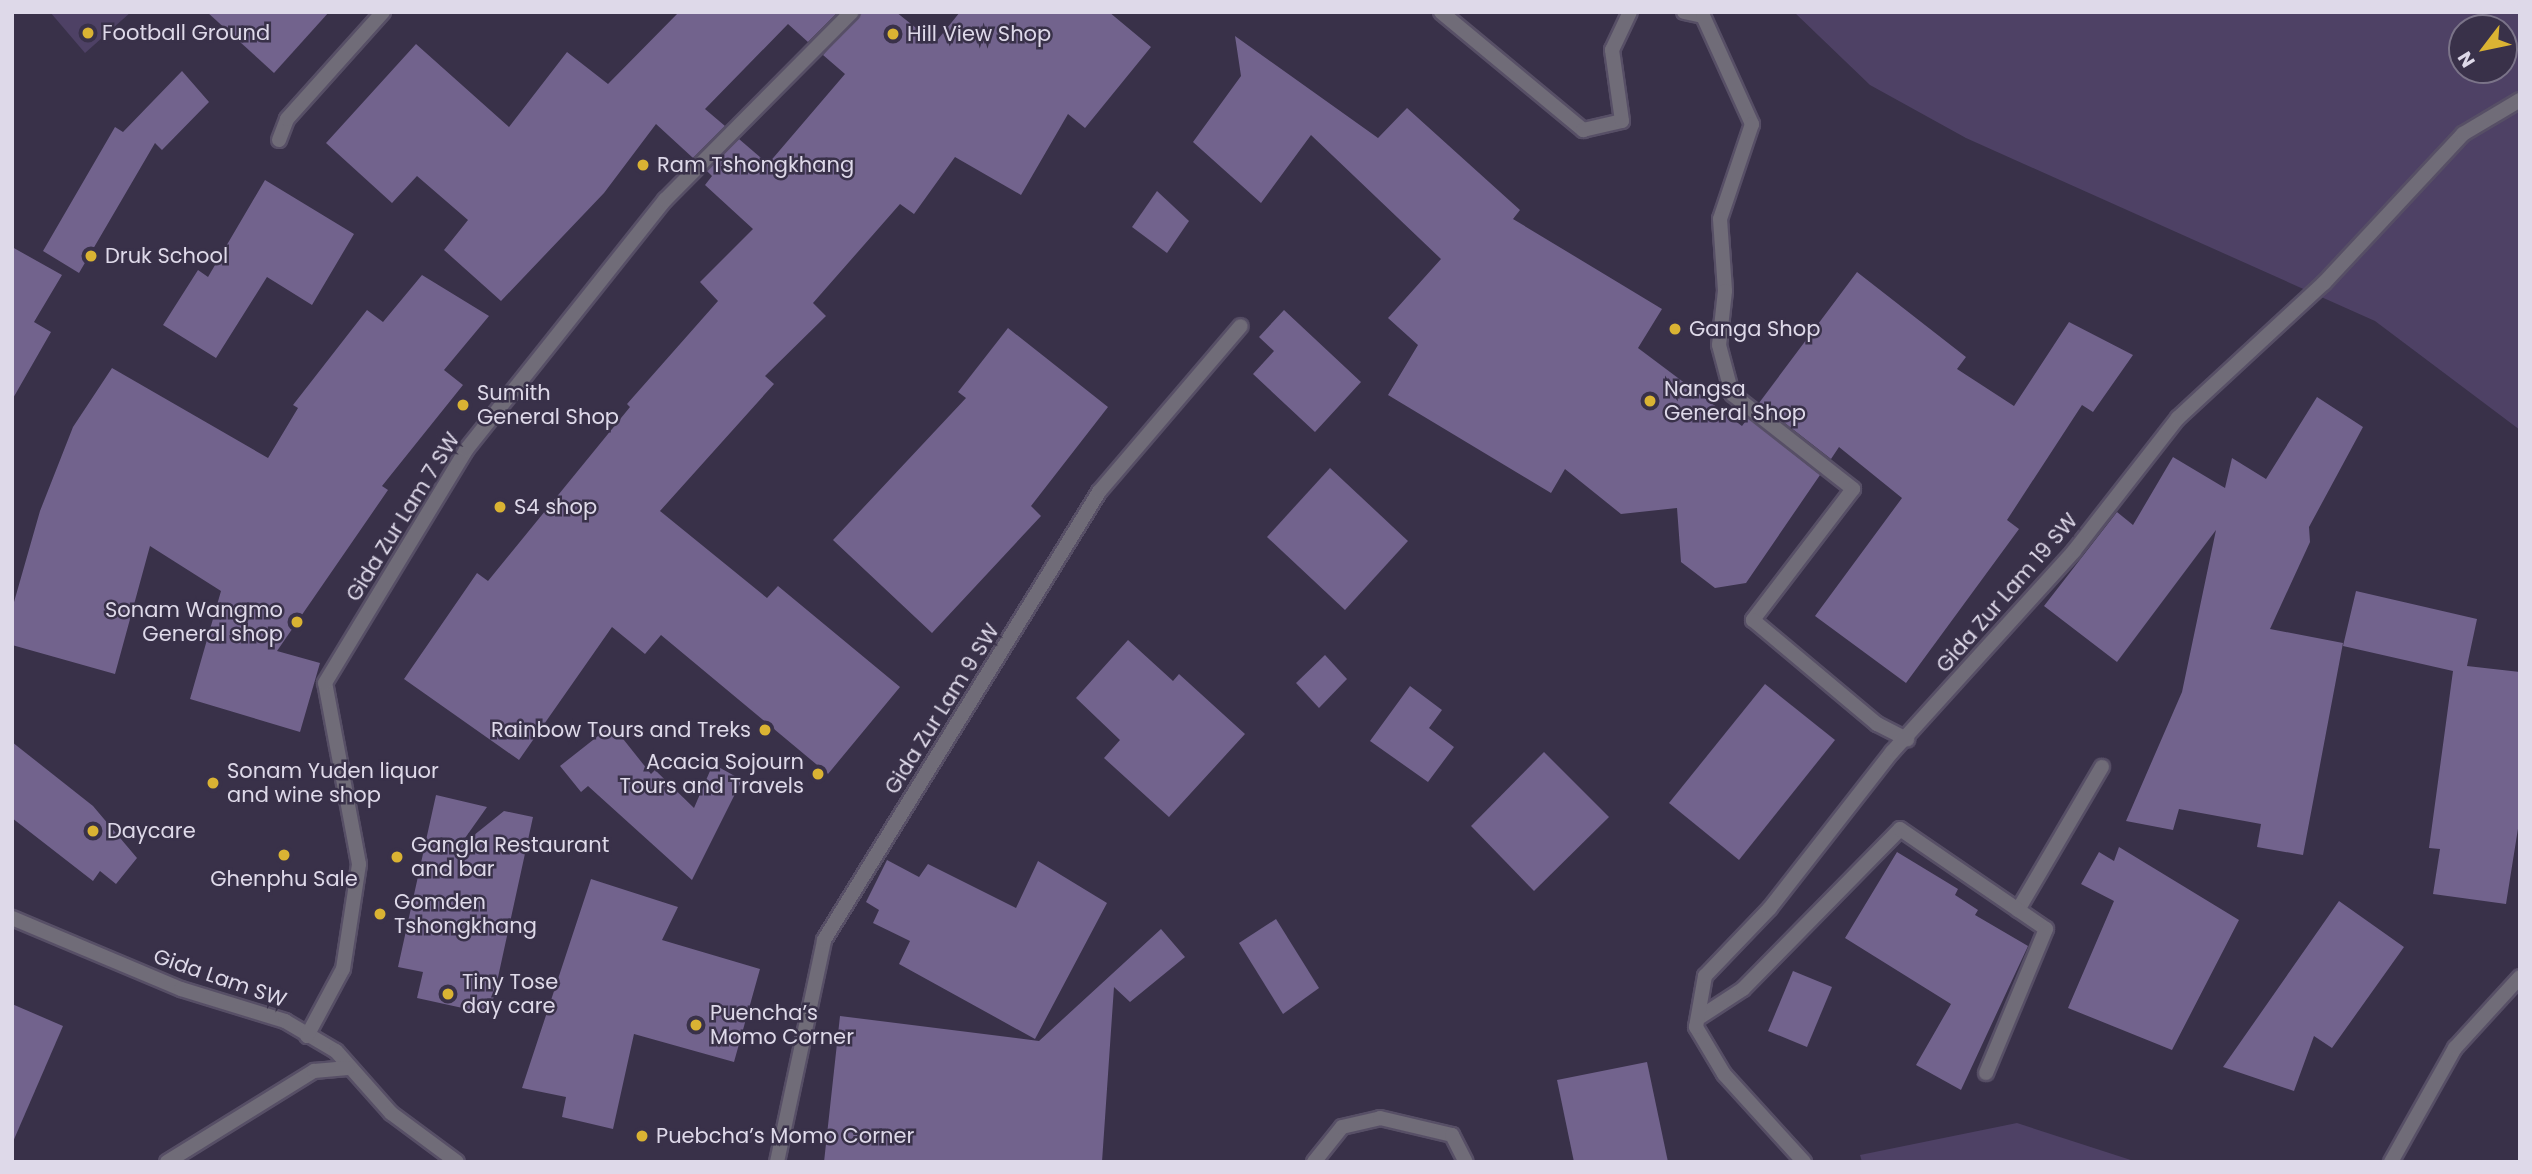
<!DOCTYPE html>
<meta charset="utf-8">
<style>
body{margin:0}
#map{position:relative;width:2532px;height:1174px;overflow:hidden;background:#393149;font-family:Poppins,sans-serif}
div>[style]{position:absolute}
[style*='--x']{left:calc(var(--x)*1px);top:calc(var(--y)*1px);width:calc(var(--w)*1px);rotate:calc(var(--a)*1deg)}
.green>*{inset:0;background:#4e4165}
.building>*{inset:0;background:#72638d}
.roads{filter:drop-shadow(2px 0 #574f66) drop-shadow(-2px 0 #574f66) drop-shadow(0 2px #574f66) drop-shadow(0 -2px #574f66)}
.minor>*{height:14px;margin:-7px;padding:0 7px;transform-origin:7px;border-radius:7px;background:#706c78}
.dots>*{width:19px;height:19px;translate:-50% -50%;box-sizing:border-box;border:4px solid #393149;border-radius:50%}
span{translate:-50% -50%;white-space:nowrap;text-align:center;line-height:1.15;-webkit-text-stroke:5px #393149;paint-order:stroke}
.poi-label{font-size:21px;color:#ded9e9}
.left{translate:0 -50%;text-align:left}
.right{translate:-100% -50%;text-align:right}
.street-label{font-size:21px;color:#ded9e9}
.frame{position:absolute;inset:0;border:14px solid #ded9e9;pointer-events:none}
.north{position:absolute;left:2448px;top:14px;width:70px;height:70px;box-sizing:border-box;background:#393149;border:2px solid #7b7489;border-radius:50%;rotate:238deg;font-size:19px;font-weight:700;line-height:28px;text-align:center;color:#ded9e9}
.north::after{content:'';display:block;margin:auto;width:24px;height:32px;background:#dab333;clip-path:polygon(50% 0,100% 100%,50% 72%,0 100%)}
</style>
<div id="map">
<div class="green">
<i style="clip-path:polygon(50px 12px,131px 12px,85px 53px)"></i>
<i style="clip-path:polygon(evenodd,1794px 12px,2520px 12px,2520px 430px,2375px 321px,1966px 138px,1870px 85px,1794px 12px,2462px 28px,2504px 28px,2504px 70px,2462px 70px,2462px 28px)"></i>
<i style="clip-path:polygon(2017px 1123px,2137px 1162px,1862px 1162px,1860px 1155px)"></i>
</div>
<div class="building">
<i style="clip-path:polygon(207px 12px,329px 12px,274px 73px)"></i>
<i style="clip-path:polygon(679px 12px,838px 12px,808px 42px,788px 24px,705px 109px,725px 126px,693px 158px,656px 124px,604px 193px,501px 301px,444px 250px,468px 220px,417px 176px,392px 203px,326px 143px,416px 44px,509px 127px,567px 52px,608px 84px)"></i>
<i style="clip-path:polygon(861px 12px,896px 12px,935px 43px,960px 12px,1109px 12px,1151px 47px,1085px 128px,1068px 114px,1021px 195px,955px 157px,914px 214px,900px 204px,813px 303px,826px 316px,765px 376px,774px 384px,660px 511px,767px 598px,778px 586px,900px 687px,828px 774px,661px 635px,645px 654px,612px 627px,519px 760px,404px 679px,477px 573px,488px 581px,630px 407px,627px 404px,718px 301px,700px 282px,753px 229px,705px 185px,712px 176px,707px 171px,739px 139px,768px 164px,845px 74px,823px 55px)"></i>
<i style="clip-path:polygon(1235px 36px,1378px 138px,1407px 108px,1520px 210px,1513px 219px,1662px 309px,1638px 348px,1742px 426px,1748px 418px,1820px 475px,1746px 583px,1715px 588px,1681px 562px,1677px 508px,1621px 514px,1565px 469px,1551px 493px,1388px 395px,1418px 345px,1388px 318px,1441px 259px,1311px 135px,1261px 203px,1193px 142px,1241px 76px)"></i>
<i style="clip-path:polygon(182px 71px,209px 102px,162px 150px,155px 143px,79px 273px,43px 251px,115px 127px,123px 132px)"></i>
<i style="clip-path:polygon(265px 180px,354px 234px,312px 305px,267px 277px,216px 358px,163px 325px,198px 270px,208px 277px)"></i>
<i style="clip-path:polygon(1157px 191px,1189px 221px,1167px 253px,1132px 227px)"></i>
<i style="clip-path:polygon(12px 247px,62px 275px,34px 322px,51px 332px,12px 400px)"></i>
<i style="clip-path:polygon(1857px 272px,1966px 357px,1957px 369px,2014px 406px,2069px 322px,2133px 355px,2093px 412px,2082px 405px,2007px 520px,2019px 529px,1906px 683px,1815px 616px,1902px 498px,1839px 447px,1831px 459px,1759px 403px)"></i>
<i style="clip-path:polygon(422px 275px,489px 316px,444px 370px,463px 385px,382px 486px,388px 490px,277px 651px,320px 663px,300px 732px,190px 699px,221px 591px,150px 546px,115px 674px,12px 645px,12px 609px,40px 511px,73px 427px,112px 368px,268px 458px,298px 408px,293px 405px,367px 310px,383px 322px)"></i>
<i style="clip-path:polygon(1284px 310px,1361px 382px,1315px 432px,1253px 374px,1274px 351px,1259px 337px)"></i>
<i style="clip-path:polygon(1008px 328px,1108px 407px,1031px 506px,1041px 516px,932px 633px,833px 540px,966px 398px,958px 392px)"></i>
<i style="clip-path:polygon(2317px 397px,2363px 427px,2309px 527px,2310px 542px,2270px 629px,2343px 643px,2303px 855px,2257px 847px,2261px 824px,2179px 809px,2173px 830px,2126px 821px,2182px 692px,2216px 530px,2117px 662px,2044px 606px,2117px 512px,2133px 525px,2173px 457px,2225px 488px,2232px 458px,2266px 479px)"></i>
<i style="clip-path:polygon(1330px 468px,1408px 541px,1345px 610px,1267px 537px)"></i>
<i style="clip-path:polygon(2356px 591px,2477px 619px,2467px 666px,2520px 672px,2520px 816px,2506px 904px,2433px 894px,2440px 849px,2429px 848px,2453px 671px,2343px 646px)"></i>
<i style="clip-path:polygon(1128px 640px,1173px 681px,1179px 674px,1245px 734px,1169px 817px,1104px 758px,1120px 740px,1076px 698px)"></i>
<i style="clip-path:polygon(1325px 655px,1347px 679px,1319px 708px,1296px 683px)"></i>
<i style="clip-path:polygon(1765px 684px,1835px 740px,1739px 860px,1669px 803px)"></i>
<i style="clip-path:polygon(1410px 686px,1442px 710px,1429px 728px,1454px 747px,1428px 782px,1370px 741px)"></i>
<i style="clip-path:polygon(612px 725px,651px 774px,655px 770px,694px 808px,713px 764px,742px 780px,692px 880px,588px 786px,581px 792px,560px 766px)"></i>
<i style="clip-path:polygon(12px 742px,93px 806px,137px 858px,116px 884px,100px 871px,93px 881px,12px 818px)"></i>
<i style="clip-path:polygon(1544px 752px,1609px 817px,1534px 891px,1471px 826px)"></i>
<i style="clip-path:polygon(436px 795px,487px 807px,458px 848px,504px 811px,533px 817px,490px 1014px,417px 998px,423px 972px,398px 967px)"></i>
<i style="clip-path:polygon(2119px 847px,2239px 920px,2172px 1050px,2068px 1008px,2114px 901px,2081px 884px,2099px 852px,2114px 861px)"></i>
<i style="clip-path:polygon(1897px 852px,1958px 889px,1955px 895px,1978px 910px,1975px 915px,2028px 946px,1961px 1090px,1916px 1065px,1951px 1004px,1845px 938px)"></i>
<i style="clip-path:polygon(887px 860px,919px 877px,928px 864px,1016px 908px,1038px 861px,1107px 903px,1035px 1039px,899px 964px,910px 941px,873px 923px,879px 910px,866px 902px)"></i>
<i style="clip-path:polygon(591px 879px,678px 907px,662px 940px,760px 969px,734px 1062px,634px 1034px,613px 1129px,562px 1117px,566px 1097px,522px 1088px)"></i>
<i style="clip-path:polygon(2339px 901px,2404px 947px,2332px 1048px,2314px 1036px,2294px 1091px,2223px 1067px)"></i>
<i style="clip-path:polygon(1276px 919px,1319px 988px,1283px 1014px,1239px 943px)"></i>
<i style="clip-path:polygon(1161px 929px,1185px 957px,1130px 1002px,1114px 987px,1102px 1162px,824px 1162px,840px 1016px,1039px 1041px)"></i>
<i style="clip-path:polygon(1793px 971px,1832px 987px,1807px 1047px,1768px 1031px)"></i>
<i style="clip-path:polygon(12px 1004px,63px 1026px,12px 1144px)"></i>
<i style="clip-path:polygon(1647px 1062px,1668px 1162px,1574px 1162px,1557px 1080px)"></i>
</div>
<div class="roads">
<div class="minor">
<i style="--x:1441;--y:12;--w:185;--a:39.7"></i>
<i style="--x:1583;--y:130;--w:40;--a:-13"></i>
<i style="--x:1622;--y:121;--w:72;--a:-98"></i>
<i style="--x:1612;--y:50;--w:42;--a:-64.7"></i>
<i style="--x:1684;--y:12;--w:19;--a:12"></i>
<i style="--x:1703;--y:16;--w:119;--a:65.6"></i>
<i style="--x:1752;--y:124;--w:100;--a:108.6"></i>
<i style="--x:1720;--y:219;--w:72;--a:86"></i>
<i style="--x:1725;--y:291;--w:54;--a:96.3"></i>
<i style="--x:1719;--y:345;--w:51;--a:75.1"></i>
<i style="--x:1732;--y:394;--w:154;--a:38.1"></i>
<i style="--x:1853;--y:489;--w:165;--a:127.4"></i>
<i style="--x:1753;--y:620;--w:162;--a:40"></i>
<i style="--x:1877;--y:724;--w:34;--a:27"></i>
<i style="--x:279;--y:140;--w:22;--a:-69"></i>
<i style="--x:287;--y:119;--w:144;--a:-48.1"></i>
<i style="--x:2018;--y:910;--w:166;--a:-59.6"></i>
<i style="--x:12;--y:918;--w:183;--a:22.8"></i>
<i style="--x:181;--y:989;--w:109;--a:17.1"></i>
<i style="--x:285;--y:1021;--w:59;--a:30.5"></i>
<i style="--x:336;--y:1051;--w:83;--a:48.4"></i>
<i style="--x:391;--y:1113;--w:82;--a:36.6"></i>
<i style="--x:1700;--y:1017;--w:51;--a:-33.1"></i>
<i style="--x:1743;--y:989;--w:224;--a:-45.5"></i>
<i style="--x:1900;--y:829;--w:177;--a:34.4"></i>
<i style="--x:2046;--y:929;--w:156;--a:112.6"></i>
<i style="--x:307;--y:1036;--w:76;--a:-61.8"></i>
<i style="--x:343;--y:969;--w:106;--a:-81.3"></i>
<i style="--x:359;--y:864;--w:184;--a:-100.6"></i>
<i style="--x:325;--y:683;--w:272;--a:-58.8"></i>
<i style="--x:466;--y:450;--w:320;--a:-51.5"></i>
<i style="--x:665;--y:200;--w:265;--a:-45.2"></i>
<i style="--x:167;--y:1162;--w:173;--a:-31.8"></i>
<i style="--x:314;--y:1071;--w:34;--a:-5"></i>
<i style="--x:777;--y:1162;--w:227;--a:-78"></i>
<i style="--x:824;--y:940;--w:526;--a:-58.46"></i>
<i style="--x:1099;--y:492;--w:218;--a:-49.5"></i>
<i style="--x:1314;--y:1162;--w:45;--a:-51.3"></i>
<i style="--x:1342;--y:1127;--w:39;--a:-13"></i>
<i style="--x:1380;--y:1118;--w:74;--a:13.3"></i>
<i style="--x:1452;--y:1135;--w:30;--a:63"></i>
<i style="--x:1804;--y:1162;--w:119;--a:-132.3"></i>
<i style="--x:1724;--y:1074;--w:55;--a:-120.8"></i>
<i style="--x:1696;--y:1027;--w:52;--a:-80"></i>
<i style="--x:1705;--y:976;--w:94;--a:-46.3"></i>
<i style="--x:1770;--y:908;--w:198;--a:-52"></i>
<i style="--x:1892;--y:752;--w:271;--a:-47.8"></i>
<i style="--x:2074;--y:551;--w:169;--a:-52"></i>
<i style="--x:2178;--y:418;--w:199;--a:-42.8"></i>
<i style="--x:2324;--y:283;--w:204;--a:-47"></i>
<i style="--x:2463;--y:134;--w:66;--a:-30.8"></i>
<i style="--x:2391;--y:1162;--w:131;--a:-60.7"></i>
<i style="--x:2455;--y:1048;--w:96;--a:-47.5"></i>
</div>
</div>
<div class="dots">
<i style="left:88px;top:33px;background:#dab333"></i>
<i style="left:893px;top:34px;background:#dab333"></i>
<i style="left:643px;top:165px;background:#dab333"></i>
<i style="left:91px;top:256px;background:#dab333"></i>
<i style="left:1675px;top:329px;background:#dab333"></i>
<i style="left:1650px;top:401px;background:#dab333"></i>
<i style="left:463px;top:405px;background:#dab333"></i>
<i style="left:500px;top:507px;background:#dab333"></i>
<i style="left:297px;top:622px;background:#dab333"></i>
<i style="left:765px;top:730px;background:#dab333"></i>
<i style="left:818px;top:774px;background:#dab333"></i>
<i style="left:213px;top:783px;background:#dab333"></i>
<i style="left:93px;top:831px;background:#dab333"></i>
<i style="left:284px;top:855px;background:#dab333"></i>
<i style="left:397px;top:857px;background:#dab333"></i>
<i style="left:380px;top:914px;background:#dab333"></i>
<i style="left:448px;top:994px;background:#dab333"></i>
<i style="left:696px;top:1025px;background:#dab333"></i>
<i style="left:642px;top:1136px;background:#dab333"></i>
</div>
<div class="poi-label">
<span class="left" style="left:102px;top:33px">Football Ground</span>
<span class="left" style="left:907px;top:34px">Hill View Shop</span>
<span class="left" style="left:657px;top:165px">Ram Tshongkhang</span>
<span class="left" style="left:105px;top:256px">Druk School</span>
<span class="left" style="left:1689px;top:329px">Ganga Shop</span>
<span class="left" style="left:1664px;top:401px">Nangsa<br>General Shop</span>
<span class="left" style="left:477px;top:405px">Sumith<br>General Shop</span>
<span class="left" style="left:514px;top:507px">S4 shop</span>
<span class="right" style="left:283px;top:622px">Sonam Wangmo<br>General shop</span>
<span class="right" style="left:751px;top:730px">Rainbow Tours and Treks</span>
<span class="right" style="left:804px;top:774px">Acacia Sojourn<br>Tours and Travels</span>
<span class="left" style="left:227px;top:783px">Sonam Yuden liquor<br>and wine shop</span>
<span class="left" style="left:107px;top:831px">Daycare</span>
<span class="left" style="left:411px;top:857px">Gangla Restaurant<br>and bar</span>
<span style="left:284px;top:879px">Ghenphu Sale</span>
<span class="left" style="left:394px;top:914px">Gomden<br>Tshongkhang</span>
<span class="left" style="left:462px;top:994px">Tiny Tose<br>day care</span>
<span class="left" style="left:710px;top:1025px">Puencha’s<br>Momo Corner</span>
<span class="left" style="left:656px;top:1136px">Puebcha’s Momo Corner</span>
</div>
<div class="street-label">
<span style="left:403px;top:517px;rotate:-58deg">Gida Zur Lam 7 SW</span>
<span style="left:2007px;top:593px;rotate:-49deg">Gida Zur Lam 19 SW</span>
<span style="left:942px;top:709px;rotate:-58deg">Gida Zur Lam 9 SW</span>
<span style="left:220px;top:978px;rotate:19deg">Gida Lam SW</span>
</div>
<div class="frame"></div>
<div class="north">N</div>
</div>
